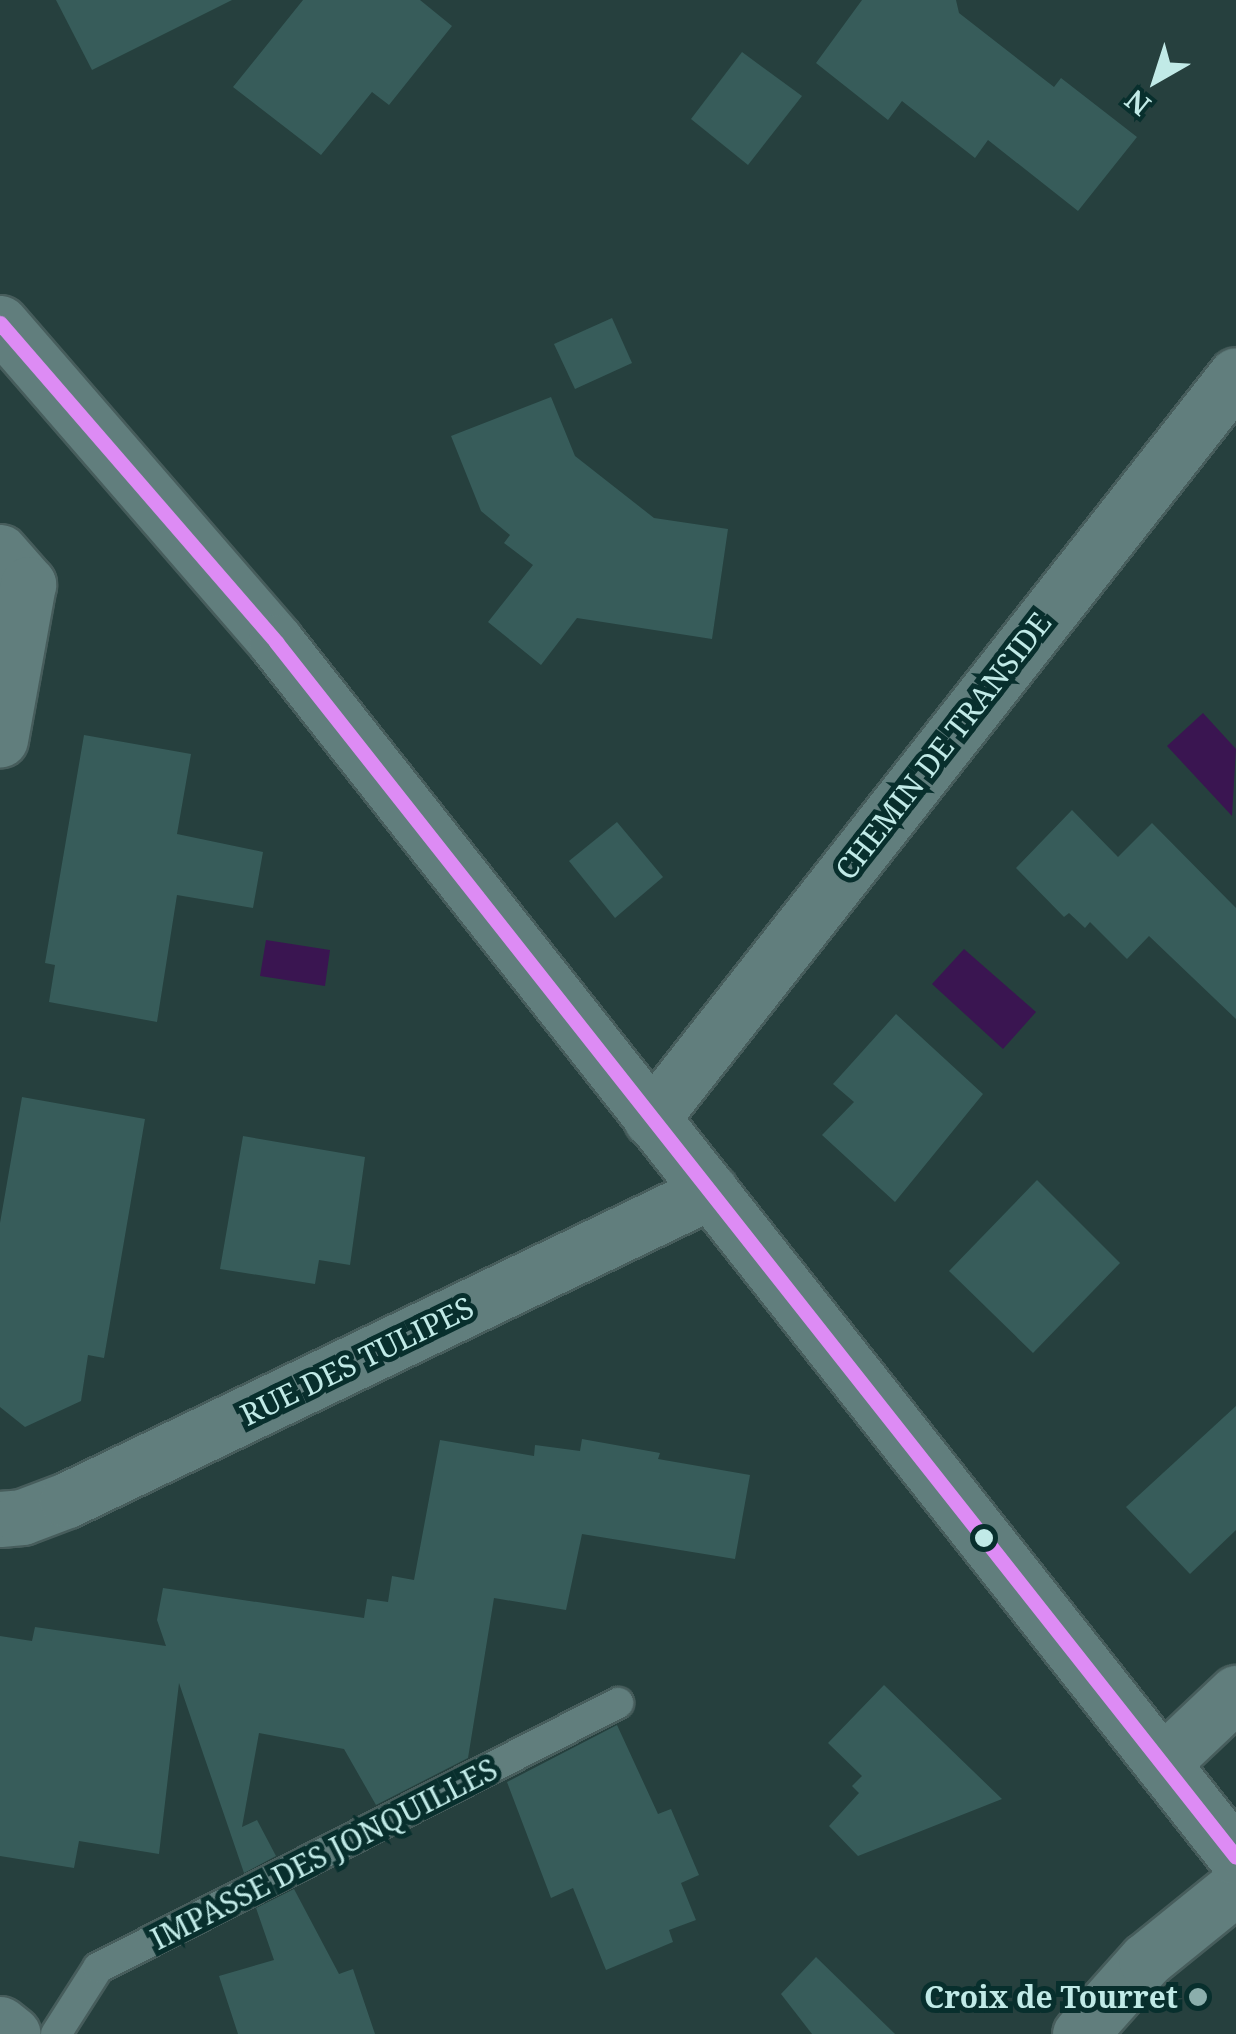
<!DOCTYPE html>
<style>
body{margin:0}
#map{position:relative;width:1236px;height:2034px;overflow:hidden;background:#26403e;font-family:"Noto Serif",serif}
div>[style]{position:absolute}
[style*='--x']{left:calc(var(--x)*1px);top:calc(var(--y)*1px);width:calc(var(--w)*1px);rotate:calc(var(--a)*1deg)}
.water>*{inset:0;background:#3a1551}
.building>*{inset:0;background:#375c5a}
.roads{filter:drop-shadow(2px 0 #475d5c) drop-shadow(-2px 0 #475d5c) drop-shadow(0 2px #475d5c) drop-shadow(0 -2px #475d5c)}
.service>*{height:30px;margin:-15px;padding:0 15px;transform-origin:15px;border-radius:15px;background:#617e7d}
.minor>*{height:55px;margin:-27.5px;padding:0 27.5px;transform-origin:27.5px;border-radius:27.5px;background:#617e7d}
.tertiary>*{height:55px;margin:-27.5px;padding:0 27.5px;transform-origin:27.5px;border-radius:27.5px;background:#617e7d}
.bus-1>*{height:15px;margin:-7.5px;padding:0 7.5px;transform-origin:7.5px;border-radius:7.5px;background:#dd8bf4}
.dots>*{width:28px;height:28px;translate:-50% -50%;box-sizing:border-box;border:5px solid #082f2d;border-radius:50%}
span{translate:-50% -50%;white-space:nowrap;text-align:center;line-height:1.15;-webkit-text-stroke:10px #082f2d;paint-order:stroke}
.street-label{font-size:30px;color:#c1eae7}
.poi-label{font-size:30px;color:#c1eae7;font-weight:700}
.right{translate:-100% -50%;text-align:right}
.north{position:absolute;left:1106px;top:30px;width:100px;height:100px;-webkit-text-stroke:8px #082f2d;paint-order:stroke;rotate:219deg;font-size:28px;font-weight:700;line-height:40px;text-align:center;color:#c1eae7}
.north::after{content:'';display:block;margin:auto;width:35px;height:45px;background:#c1eae7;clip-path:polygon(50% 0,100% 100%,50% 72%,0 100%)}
</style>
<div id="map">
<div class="water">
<i style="clip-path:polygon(1203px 713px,1236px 749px,1232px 816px,1167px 746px)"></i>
<i style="clip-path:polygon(266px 940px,330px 950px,325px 986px,260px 976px)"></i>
<i style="clip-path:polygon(964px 949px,1036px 1012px,1003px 1049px,932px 984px)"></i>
</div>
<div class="building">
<i style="clip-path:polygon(56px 0,232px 0,92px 70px)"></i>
<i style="clip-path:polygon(303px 0,420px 0,452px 26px,389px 105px,372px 92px,321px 155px,233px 87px)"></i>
<i style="clip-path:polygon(862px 0,956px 0,959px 13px,1054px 87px,1061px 78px,1137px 137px,1078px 211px,988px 140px,975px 158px,902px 101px,888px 120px,816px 63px)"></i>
<i style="clip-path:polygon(742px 52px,802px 96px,748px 165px,691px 119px)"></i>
<i style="clip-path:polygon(612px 318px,632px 363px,575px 389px,554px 344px)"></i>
<i style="clip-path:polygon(551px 397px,575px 456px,654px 518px,728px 529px,712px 639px,577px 618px,541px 665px,488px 622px,533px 565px,504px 543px,510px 535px,481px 511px,451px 436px)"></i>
<i style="clip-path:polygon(84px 735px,191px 754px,177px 834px,263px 852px,253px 908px,177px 895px,157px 1022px,49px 1002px,55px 965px,45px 963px)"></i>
<i style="clip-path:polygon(1072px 810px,1118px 857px,1152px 823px,1236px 908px,1236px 1019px,1149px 936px,1127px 959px,1090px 922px,1085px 928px,1069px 913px,1064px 917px,1016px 868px)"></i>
<i style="clip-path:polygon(617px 822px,663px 877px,615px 918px,569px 861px)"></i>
<i style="clip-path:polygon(896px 1014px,983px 1094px,895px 1202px,822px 1135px,854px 1102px,833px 1084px)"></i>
<i style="clip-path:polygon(22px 1097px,145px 1119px,104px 1358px,88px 1355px,81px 1401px,25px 1427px,0 1407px,0 1223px)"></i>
<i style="clip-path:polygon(243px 1136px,365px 1157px,350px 1265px,319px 1260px,315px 1284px,220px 1269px)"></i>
<i style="clip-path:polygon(1037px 1180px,1120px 1263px,1033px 1353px,949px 1271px)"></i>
<i style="clip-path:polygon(1236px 1406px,1236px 1530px,1190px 1574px,1126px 1507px)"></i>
<i style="clip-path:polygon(582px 1439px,660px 1453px,658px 1459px,750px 1475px,735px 1559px,582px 1534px,566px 1610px,494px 1598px,468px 1758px,376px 1805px,344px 1749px,259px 1733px,242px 1827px,257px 1820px,276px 1856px,244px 1873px,179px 1683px,159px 1854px,79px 1841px,74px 1868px,0 1856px,0 1636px,32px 1641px,35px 1627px,166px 1646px,157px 1620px,163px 1588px,364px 1618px,367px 1599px,388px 1602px,392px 1576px,414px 1580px,440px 1440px,534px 1456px,535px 1445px,580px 1451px)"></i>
<i style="clip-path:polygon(884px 1685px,1002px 1799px,858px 1856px,829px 1826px,859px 1793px,852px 1786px,862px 1776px,828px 1743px)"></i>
<i style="clip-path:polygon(617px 1725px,658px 1814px,671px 1809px,699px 1875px,681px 1883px,696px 1920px,669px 1930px,673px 1942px,606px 1970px,573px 1888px,551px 1898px,507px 1782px)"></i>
<i style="clip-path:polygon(294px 1889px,339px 1974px,353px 1969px,375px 2034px,238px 2034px,219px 1976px,274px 1960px,256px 1908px)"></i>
<i style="clip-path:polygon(816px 1957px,895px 2034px,812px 2034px,781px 1994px)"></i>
</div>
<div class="roads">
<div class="service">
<i style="--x:56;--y:2034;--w:78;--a:-57.5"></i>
<i style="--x:98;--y:1968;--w:584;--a:-27"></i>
</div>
<div class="minor">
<i style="--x:0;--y:552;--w:43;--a:48.8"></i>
<i style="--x:28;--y:584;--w:158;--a:100.2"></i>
<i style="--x:651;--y:1119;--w:946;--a:-51.82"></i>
<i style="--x:0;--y:1519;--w:22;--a:-5"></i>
<i style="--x:22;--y:1517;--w:48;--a:-20.7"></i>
<i style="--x:67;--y:1500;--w:714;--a:-25.63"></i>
<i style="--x:1162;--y:1763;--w:102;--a:-43.4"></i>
<i style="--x:0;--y:2024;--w:16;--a:38"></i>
<i style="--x:1080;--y:2034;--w:99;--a:-48.3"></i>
<i style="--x:1146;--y:1960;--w:116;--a:-39"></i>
</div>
<div class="tertiary">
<i style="--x:0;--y:323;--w:422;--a:49.1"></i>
<i style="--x:276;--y:642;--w:1548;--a:51.69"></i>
</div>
</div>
<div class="bus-1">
<i style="--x:0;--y:323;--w:422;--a:49.1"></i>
<i style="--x:276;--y:642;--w:1548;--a:51.69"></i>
</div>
<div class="dots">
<i style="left:984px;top:1538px;background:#c1eae7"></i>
<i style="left:1198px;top:1997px;background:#8baeac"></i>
</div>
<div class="street-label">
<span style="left:943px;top:746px;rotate:-52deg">CHEMIN DE TRANSIDE</span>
<span style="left:357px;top:1361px;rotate:-26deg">RUE DES TULIPES</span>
<span style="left:324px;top:1854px;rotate:-27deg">IMPASSE DES JONQUILLES</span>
</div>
<div class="poi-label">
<span class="right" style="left:1178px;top:1997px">Croix de Tourret</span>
</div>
<div class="north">N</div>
</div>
